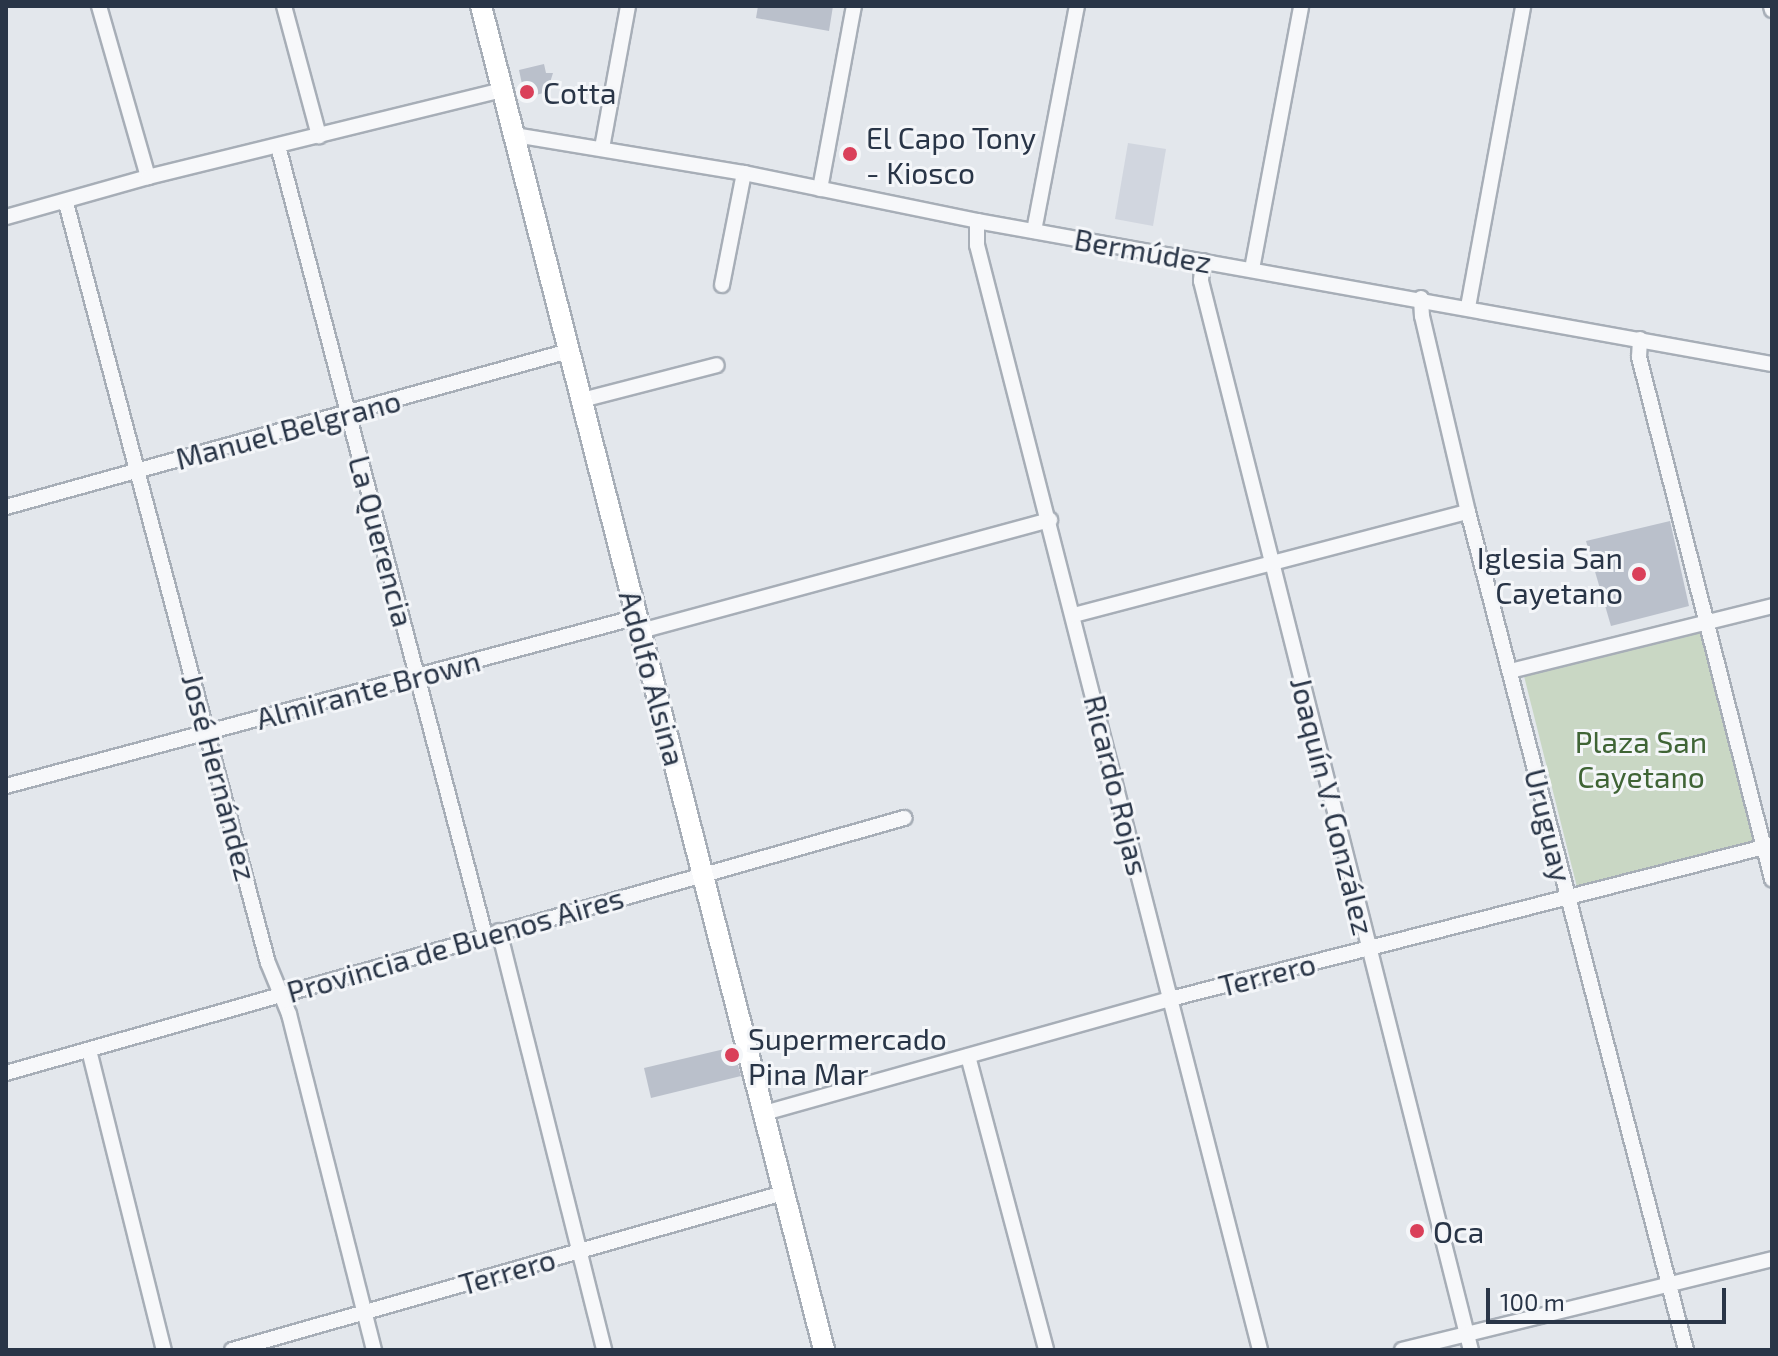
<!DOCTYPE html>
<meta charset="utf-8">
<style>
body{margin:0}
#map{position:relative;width:1778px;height:1356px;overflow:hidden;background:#e3e7ec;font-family:"Exo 2",sans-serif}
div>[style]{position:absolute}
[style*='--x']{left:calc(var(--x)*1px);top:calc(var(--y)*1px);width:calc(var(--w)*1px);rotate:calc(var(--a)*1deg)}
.built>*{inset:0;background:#d1d6df}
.green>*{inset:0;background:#c9d7c4}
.building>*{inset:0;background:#bac0cb}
.roads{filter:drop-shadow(2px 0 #a7aeb7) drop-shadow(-2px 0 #a7aeb7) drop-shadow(0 2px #a7aeb7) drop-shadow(0 -2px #a7aeb7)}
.street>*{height:14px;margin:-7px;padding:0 7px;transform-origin:7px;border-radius:7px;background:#f7f8fa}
.secondary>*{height:20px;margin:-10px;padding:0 10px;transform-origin:10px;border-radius:10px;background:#fff}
.dots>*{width:22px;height:22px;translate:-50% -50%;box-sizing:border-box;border:4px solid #f4f6f9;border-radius:50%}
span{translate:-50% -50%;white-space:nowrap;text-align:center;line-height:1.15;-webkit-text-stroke:6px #f4f6f9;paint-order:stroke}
.poi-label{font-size:30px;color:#293547}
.left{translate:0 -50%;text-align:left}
.right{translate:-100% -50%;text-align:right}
.street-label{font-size:30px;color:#293547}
.park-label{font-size:30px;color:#3f6435}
.frame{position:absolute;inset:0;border:8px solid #293547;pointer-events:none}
.scale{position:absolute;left:1486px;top:1288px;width:240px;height:36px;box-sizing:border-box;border:4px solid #293547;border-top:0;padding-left:10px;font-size:24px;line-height:28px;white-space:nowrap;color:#293547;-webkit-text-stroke:6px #f4f6f9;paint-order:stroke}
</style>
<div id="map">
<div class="built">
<i style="clip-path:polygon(1128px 143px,1166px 149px,1153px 226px,1115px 219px)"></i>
</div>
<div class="green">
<i style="clip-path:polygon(1705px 630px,1758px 840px,1577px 887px,1524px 676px)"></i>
</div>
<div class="building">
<i style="clip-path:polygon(758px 6px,833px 6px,829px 31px,756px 18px)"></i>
<i style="clip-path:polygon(544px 64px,546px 73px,553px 73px,547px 92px,525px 98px,519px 70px)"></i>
<i style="clip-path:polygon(1670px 521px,1689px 606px,1611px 626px,1586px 541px)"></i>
<i style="clip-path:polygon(733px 1047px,741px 1076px,651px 1098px,644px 1068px)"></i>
</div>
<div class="roads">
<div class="street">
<i style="--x:99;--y:6;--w:178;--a:74"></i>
<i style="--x:284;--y:6;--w:135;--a:74.9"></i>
<i style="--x:1771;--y:6;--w:4;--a:76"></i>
<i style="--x:515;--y:135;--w:232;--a:9.4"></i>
<i style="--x:744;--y:173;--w:238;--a:11.6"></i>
<i style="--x:977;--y:221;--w:808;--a:10.2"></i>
<i style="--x:278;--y:146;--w:816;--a:75.3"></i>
<i style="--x:602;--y:148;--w:144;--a:-79.6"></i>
<i style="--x:820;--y:189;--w:186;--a:-79.5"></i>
<i style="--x:66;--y:203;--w:786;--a:75.12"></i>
<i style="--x:268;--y:963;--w:55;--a:67.6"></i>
<i style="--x:289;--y:1014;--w:347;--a:75.8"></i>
<i style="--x:6;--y:217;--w:148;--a:-15.7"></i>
<i style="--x:148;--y:177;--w:365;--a:-13.8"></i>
<i style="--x:977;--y:221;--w:24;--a:90"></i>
<i style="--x:977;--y:245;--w:1141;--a:75.63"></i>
<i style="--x:1034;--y:231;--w:229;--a:-79.2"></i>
<i style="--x:1203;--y:261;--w:20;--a:96"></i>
<i style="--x:1201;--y:281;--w:1103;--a:75.83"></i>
<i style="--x:1252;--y:269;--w:268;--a:-79.4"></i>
<i style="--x:722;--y:285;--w:114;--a:-78.9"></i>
<i style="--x:1421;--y:298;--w:18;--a:87"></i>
<i style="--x:1422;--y:316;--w:201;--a:76.8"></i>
<i style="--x:1468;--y:512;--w:866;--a:75.42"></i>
<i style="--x:1468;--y:307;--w:306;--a:-79.6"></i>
<i style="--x:1640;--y:339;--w:18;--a:93"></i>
<i style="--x:1639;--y:357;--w:539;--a:75.71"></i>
<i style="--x:582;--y:400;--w:139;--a:-14.5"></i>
<i style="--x:6;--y:507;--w:584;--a:-15.49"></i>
<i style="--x:1074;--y:615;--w:407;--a:-14.7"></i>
<i style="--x:641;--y:631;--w:424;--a:-15.2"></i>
<i style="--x:1510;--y:671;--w:270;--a:-13.9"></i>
<i style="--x:6;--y:786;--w:653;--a:-14.99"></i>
<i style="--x:499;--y:931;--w:432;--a:75.9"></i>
<i style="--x:89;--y:1050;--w:309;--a:76"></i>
<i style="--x:968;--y:1056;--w:304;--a:75.1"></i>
<i style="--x:6;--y:1073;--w:934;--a:-15.85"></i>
<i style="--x:764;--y:1113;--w:422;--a:-15.7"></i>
<i style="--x:1170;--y:999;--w:621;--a:-14.35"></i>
<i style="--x:232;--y:1350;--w:573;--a:-15.9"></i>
<i style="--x:1402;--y:1350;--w:381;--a:-13.8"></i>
</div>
<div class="secondary">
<i style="--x:481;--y:6;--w:1387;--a:75.68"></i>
</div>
</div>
<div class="dots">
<i style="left:527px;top:92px;background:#da405a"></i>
<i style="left:850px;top:154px;background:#da405a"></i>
<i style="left:1639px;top:574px;background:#da405a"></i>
<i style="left:732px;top:1055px;background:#da405a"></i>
<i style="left:1417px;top:1231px;background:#da405a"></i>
</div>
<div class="poi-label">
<span class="left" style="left:543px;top:92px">Cotta</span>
<span class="left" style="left:866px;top:154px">El Capo Tony<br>- Kiosco</span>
<span class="right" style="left:1623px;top:574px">Iglesia San<br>Cayetano</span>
<span class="left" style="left:748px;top:1055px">Supermercado<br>Pina Mar</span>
<span class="left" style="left:1433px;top:1231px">Oca</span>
</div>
<div class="street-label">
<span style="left:1143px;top:250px;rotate:10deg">Bermúdez</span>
<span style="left:288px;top:429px;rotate:-15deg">Manuel Belgrano</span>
<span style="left:382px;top:541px;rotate:75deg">La Querencia</span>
<span style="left:653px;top:678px;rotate:75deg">Adolfo Alsina</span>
<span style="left:368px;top:689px;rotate:-15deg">Almirante Brown</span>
<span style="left:220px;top:777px;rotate:75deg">José Hernández</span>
<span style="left:1117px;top:785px;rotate:76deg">Ricardo Rojas</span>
<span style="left:1333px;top:806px;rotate:76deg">Joaquín V. González</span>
<span style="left:1549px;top:825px;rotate:76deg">Uruguay</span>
<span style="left:455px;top:944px;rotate:-16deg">Provincia de Buenos Aires</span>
<span style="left:1267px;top:974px;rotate:-14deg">Terrero</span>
<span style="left:507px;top:1271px;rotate:-16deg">Terrero</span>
</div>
<div class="park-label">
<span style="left:1641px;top:758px">Plaza San<br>Cayetano</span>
</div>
<div class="frame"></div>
<div class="scale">100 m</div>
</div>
